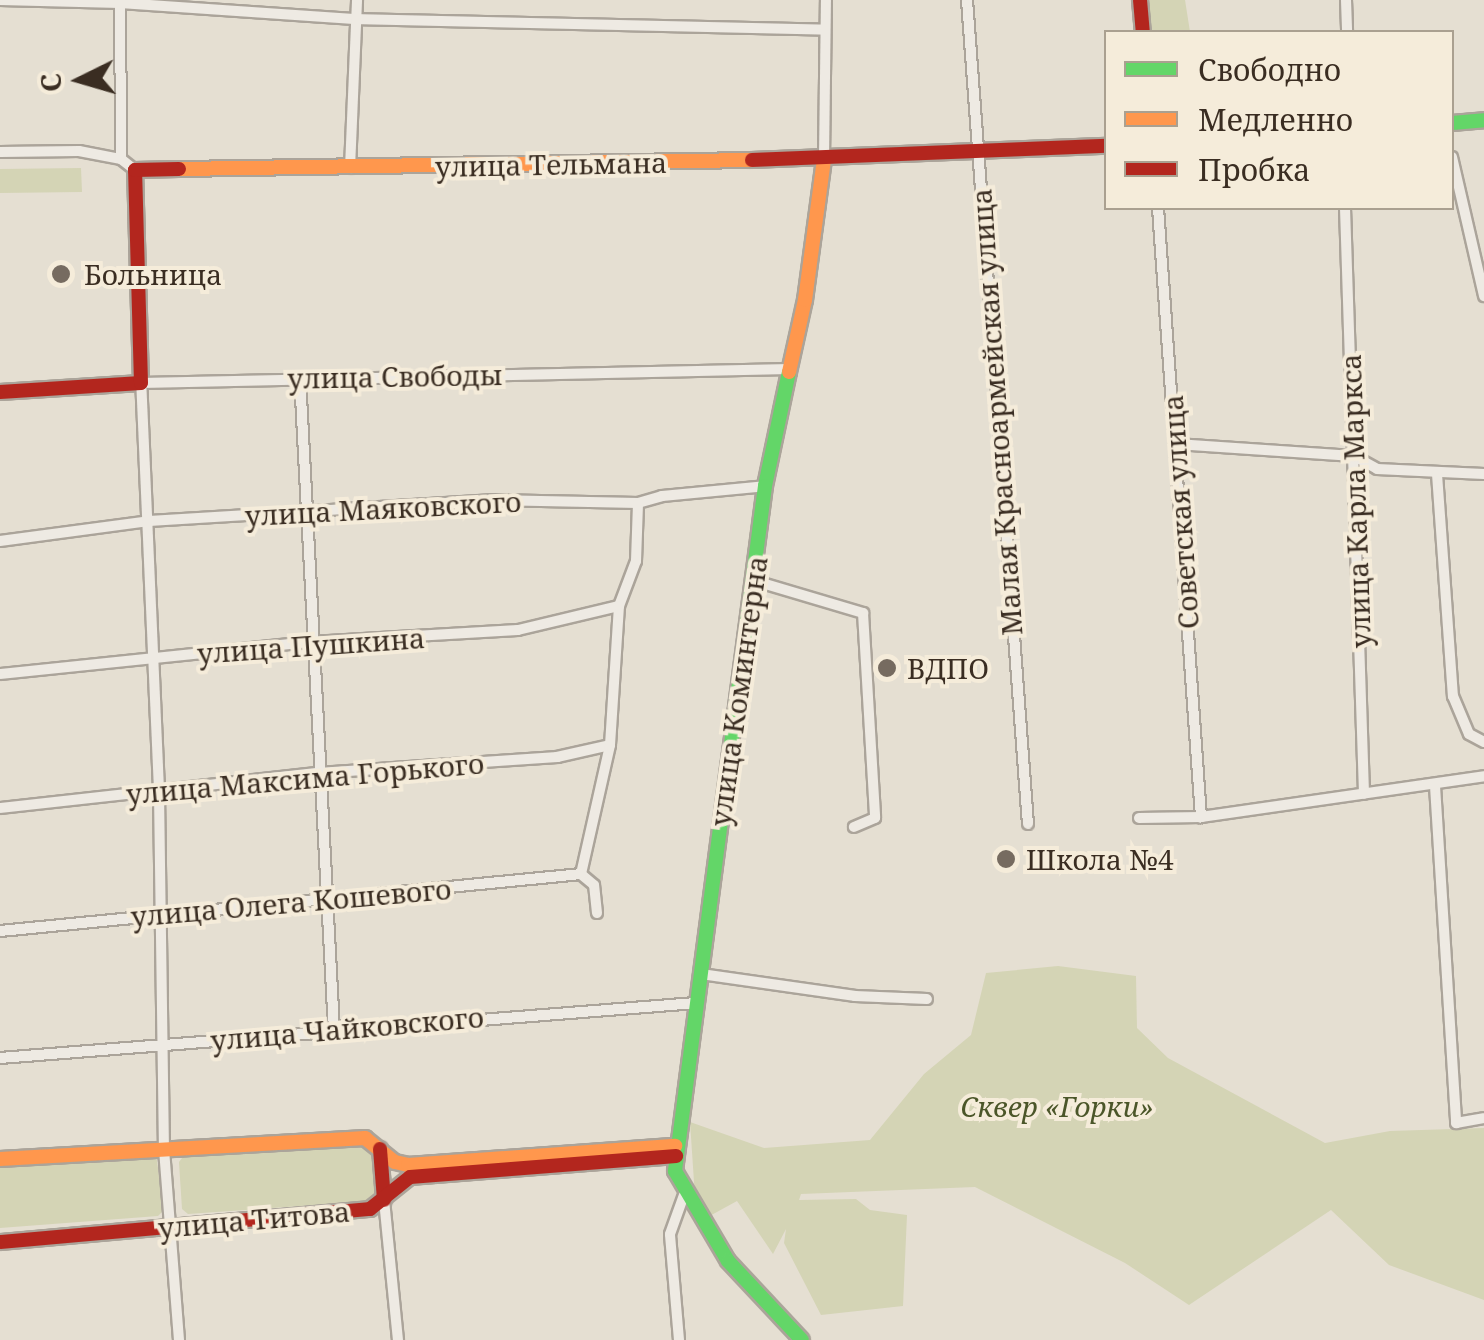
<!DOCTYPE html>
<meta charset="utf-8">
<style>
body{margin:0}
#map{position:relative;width:1484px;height:1340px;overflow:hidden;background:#e5dfd2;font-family:"Noto Serif",serif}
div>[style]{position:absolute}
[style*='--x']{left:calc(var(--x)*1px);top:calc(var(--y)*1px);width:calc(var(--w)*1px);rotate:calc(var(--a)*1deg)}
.green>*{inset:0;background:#d4d4b5}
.roads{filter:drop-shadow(2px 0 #aba49a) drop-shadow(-2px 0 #aba49a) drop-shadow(0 2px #aba49a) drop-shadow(0 -2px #aba49a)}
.street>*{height:10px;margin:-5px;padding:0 5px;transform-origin:5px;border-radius:5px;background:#eeeae3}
.fast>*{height:14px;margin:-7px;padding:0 7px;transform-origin:7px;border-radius:7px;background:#63d668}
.slow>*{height:14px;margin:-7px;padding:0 7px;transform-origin:7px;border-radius:7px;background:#ff974d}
.jam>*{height:14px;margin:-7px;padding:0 7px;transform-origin:7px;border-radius:7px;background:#b3261e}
.dots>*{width:28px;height:28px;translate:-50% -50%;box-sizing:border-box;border:5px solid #f5ecda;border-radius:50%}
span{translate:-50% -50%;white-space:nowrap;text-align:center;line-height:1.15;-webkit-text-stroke:8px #f5ecda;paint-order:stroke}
.street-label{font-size:28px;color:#3a2d22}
.poi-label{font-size:28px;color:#3a2d22}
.left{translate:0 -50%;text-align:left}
.park-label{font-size:28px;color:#4b5629;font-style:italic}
.legend{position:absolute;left:1104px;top:30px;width:350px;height:180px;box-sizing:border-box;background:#f5ecda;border:2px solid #aaa090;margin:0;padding:12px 18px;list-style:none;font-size:30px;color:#3a2d22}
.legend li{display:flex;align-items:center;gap:20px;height:50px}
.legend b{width:50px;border:2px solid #aaa090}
.north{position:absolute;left:30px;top:30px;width:100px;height:100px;-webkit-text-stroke:8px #f5ecda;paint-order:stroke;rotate:265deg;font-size:28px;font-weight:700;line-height:40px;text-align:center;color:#3a2d22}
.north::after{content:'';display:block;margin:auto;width:35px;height:45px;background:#3a2d22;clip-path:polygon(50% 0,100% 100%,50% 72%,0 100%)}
</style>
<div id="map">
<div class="green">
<i style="clip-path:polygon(1146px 0,1185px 0,1190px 32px,1148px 32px)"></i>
<i style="clip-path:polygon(81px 168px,82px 192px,0 193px,0 169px)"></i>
<i style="clip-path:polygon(1058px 966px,1136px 976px,1137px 1028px,1168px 1058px,1325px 1143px,1390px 1131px,1484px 1128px,1484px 1300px,1389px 1265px,1331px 1210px,1189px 1305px,1125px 1263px,975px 1187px,801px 1194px,799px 1200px,856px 1199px,870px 1210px,907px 1215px,903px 1306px,821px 1315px,784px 1243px,786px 1229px,773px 1254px,737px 1201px,706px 1218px,695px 1197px,690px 1122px,764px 1148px,870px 1140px,924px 1074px,971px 1035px,986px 973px)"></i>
<i style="clip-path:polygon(361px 1144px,375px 1150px,382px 1193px,373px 1201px,188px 1214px,182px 1209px,179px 1162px,186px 1153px)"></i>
<i style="clip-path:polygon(156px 1154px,164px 1210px,158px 1216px,0 1228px,0 1164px)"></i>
</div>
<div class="roads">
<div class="street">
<i style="--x:0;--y:0;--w:120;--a:1.4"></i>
<i style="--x:120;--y:3;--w:238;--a:3.9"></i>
<i style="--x:357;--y:19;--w:468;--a:1.3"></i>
<i style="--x:120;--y:0;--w:159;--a:89.6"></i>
<i style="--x:967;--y:0;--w:826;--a:85.77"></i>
<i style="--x:1346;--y:0;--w:32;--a:88"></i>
<i style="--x:0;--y:152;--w:79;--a:-0.7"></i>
<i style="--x:79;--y:151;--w:43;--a:10.8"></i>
<i style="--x:121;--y:159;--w:18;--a:38"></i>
<i style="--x:1452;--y:157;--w:143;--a:77"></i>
<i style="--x:824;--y:159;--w:159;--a:-89.3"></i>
<i style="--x:350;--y:168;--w:168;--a:-87.6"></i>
<i style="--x:1158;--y:208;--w:611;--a:85.96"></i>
<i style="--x:1345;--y:208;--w:586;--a:88.14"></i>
<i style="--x:300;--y:377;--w:654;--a:87.02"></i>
<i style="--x:1176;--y:444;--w:178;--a:3.9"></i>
<i style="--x:1354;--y:456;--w:26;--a:29"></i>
<i style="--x:1377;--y:469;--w:107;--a:2.7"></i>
<i style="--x:1437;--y:474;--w:223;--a:85.9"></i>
<i style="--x:1453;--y:696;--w:41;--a:67.2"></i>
<i style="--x:1469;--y:734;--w:17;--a:28"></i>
<i style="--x:0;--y:541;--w:150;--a:-7.6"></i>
<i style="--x:149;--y:521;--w:342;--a:-3.5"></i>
<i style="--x:490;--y:500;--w:148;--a:1.2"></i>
<i style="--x:638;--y:503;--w:25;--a:-16"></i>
<i style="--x:662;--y:496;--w:103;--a:-5.5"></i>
<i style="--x:755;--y:581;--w:113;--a:16.5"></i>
<i style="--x:863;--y:613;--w:205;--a:86.6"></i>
<i style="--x:875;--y:818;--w:23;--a:157"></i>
<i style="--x:0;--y:674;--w:313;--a:-5.9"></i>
<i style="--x:311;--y:642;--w:207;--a:-3.3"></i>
<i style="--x:518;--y:630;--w:104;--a:-13.4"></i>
<i style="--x:1435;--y:786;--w:338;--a:86.4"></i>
<i style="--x:1456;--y:1123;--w:28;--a:-10"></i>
<i style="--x:0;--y:808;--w:320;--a:-6.3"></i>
<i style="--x:318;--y:773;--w:240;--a:-3.8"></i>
<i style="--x:557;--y:757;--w:54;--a:-12.8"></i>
<i style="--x:1139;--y:818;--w:62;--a:-0.9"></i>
<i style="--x:1201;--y:817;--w:286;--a:-8.2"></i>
<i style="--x:597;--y:913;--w:28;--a:-96"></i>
<i style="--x:594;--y:885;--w:17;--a:-140"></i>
<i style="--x:581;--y:874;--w:132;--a:-77.3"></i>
<i style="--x:610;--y:745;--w:139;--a:-86.3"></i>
<i style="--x:619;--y:606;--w:48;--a:-69.3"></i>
<i style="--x:636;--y:561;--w:58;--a:-88"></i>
<i style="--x:0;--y:931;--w:584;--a:-5.6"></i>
<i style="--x:701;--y:974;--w:156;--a:8.1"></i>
<i style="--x:855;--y:996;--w:72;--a:2.4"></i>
<i style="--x:0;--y:1058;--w:697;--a:-4.52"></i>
<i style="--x:384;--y:1200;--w:141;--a:84.3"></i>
<i style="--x:179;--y:1340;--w:190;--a:-94.5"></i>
<i style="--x:164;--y:1151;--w:361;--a:-90.8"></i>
<i style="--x:159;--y:790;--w:407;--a:-92.5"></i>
<i style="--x:141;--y:383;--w:649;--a:-1.24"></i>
<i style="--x:679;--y:1340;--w:106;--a:-94.9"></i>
<i style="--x:670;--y:1234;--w:41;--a:-70.3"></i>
</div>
<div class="fast">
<i style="--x:1452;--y:123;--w:32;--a:-5"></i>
<i style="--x:789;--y:372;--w:116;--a:101.9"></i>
<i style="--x:765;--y:486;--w:691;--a:97.49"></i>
<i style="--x:675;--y:1171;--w:104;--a:59.5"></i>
<i style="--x:728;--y:1261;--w:108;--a:46.9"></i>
</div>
<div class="slow">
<i style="--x:179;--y:169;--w:573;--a:-0.9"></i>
<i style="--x:789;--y:372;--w:74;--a:-77.5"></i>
<i style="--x:805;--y:300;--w:142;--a:-82.3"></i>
<i style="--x:0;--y:1159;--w:366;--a:-3.3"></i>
<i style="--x:365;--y:1138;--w:38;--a:39"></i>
<i style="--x:395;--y:1162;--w:13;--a:13"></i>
<i style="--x:408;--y:1165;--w:268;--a:-4.1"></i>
</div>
<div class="jam">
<i style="--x:1140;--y:0;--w:32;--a:85"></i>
<i style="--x:752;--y:160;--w:354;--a:-2.3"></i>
<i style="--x:0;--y:392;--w:141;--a:-3.7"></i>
<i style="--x:141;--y:383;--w:213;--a:-91.6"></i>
<i style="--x:135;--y:170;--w:44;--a:-1.3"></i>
<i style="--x:380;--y:1149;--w:51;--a:85.5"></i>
<i style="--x:0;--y:1242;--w:371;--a:-5.1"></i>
<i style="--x:370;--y:1209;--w:51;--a:-38.7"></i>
<i style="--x:410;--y:1177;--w:267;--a:-4.5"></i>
</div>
</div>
<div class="dots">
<i style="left:61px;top:274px;background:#766b60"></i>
<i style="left:887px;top:668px;background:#766b60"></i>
<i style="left:1006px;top:859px;background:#766b60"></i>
</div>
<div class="street-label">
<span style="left:551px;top:164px;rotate:-1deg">улица Тельмана</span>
<span style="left:395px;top:376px;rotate:-1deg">улица Свободы</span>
<span style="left:996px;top:412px;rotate:-94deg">Малая Красноармейская улица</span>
<span style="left:1355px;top:501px;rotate:-92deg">улица Карла Маркса</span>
<span style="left:383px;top:508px;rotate:-3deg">улица Маяковского</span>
<span style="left:1180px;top:512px;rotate:-94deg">Советская улица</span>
<span style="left:311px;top:645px;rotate:-4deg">улица Пушкина</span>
<span style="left:738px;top:691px;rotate:-82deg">улица Коминтерна</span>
<span style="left:305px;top:778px;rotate:-5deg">улица Максима Горького</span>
<span style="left:291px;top:902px;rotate:-5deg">улица Олега Кошевого</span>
<span style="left:347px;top:1028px;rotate:-5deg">улица Чайковского</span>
<span style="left:254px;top:1219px;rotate:-5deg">улица Титова</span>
</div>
<div class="poi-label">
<span class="left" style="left:84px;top:274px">Больница</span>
<span class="left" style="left:907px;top:668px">ВДПО</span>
<span class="left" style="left:1026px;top:859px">Школа №4</span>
</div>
<div class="park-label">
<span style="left:1057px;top:1106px">Сквер «Горки»</span>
</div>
<ul class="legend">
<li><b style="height:12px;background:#63d668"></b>Свободно</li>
<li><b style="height:12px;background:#ff974d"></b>Медленно</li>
<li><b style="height:12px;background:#b3261e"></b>Пробка</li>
</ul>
<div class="north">С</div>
</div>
